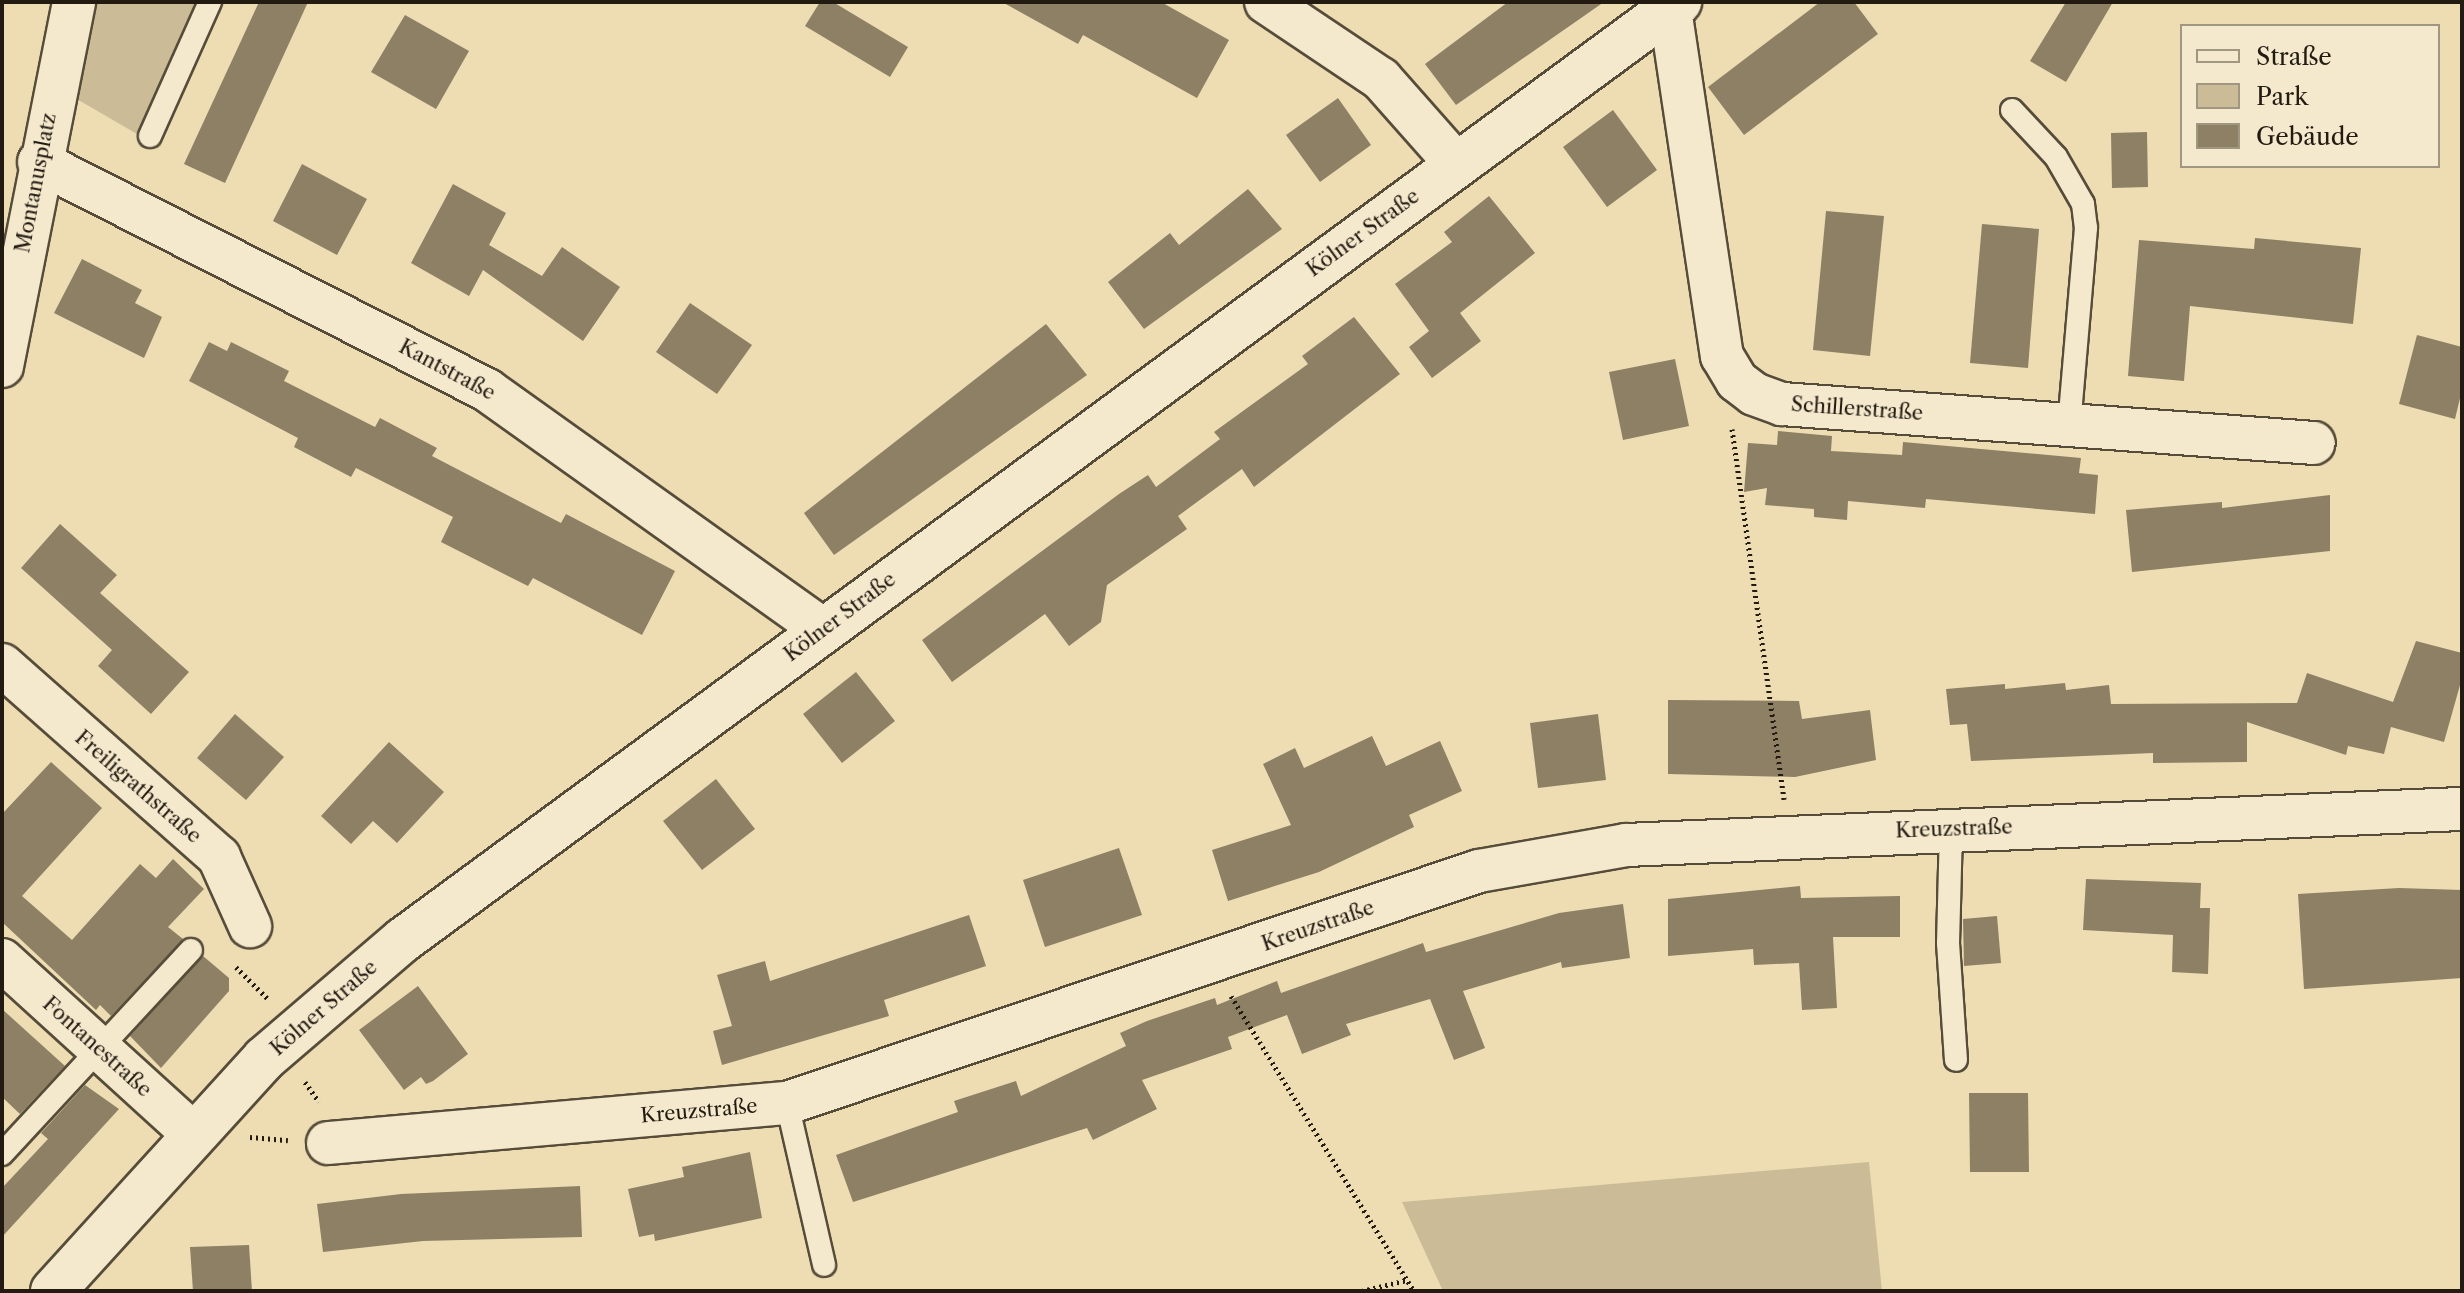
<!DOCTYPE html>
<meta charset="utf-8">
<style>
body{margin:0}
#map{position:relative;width:2464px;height:1293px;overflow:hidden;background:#eeddb2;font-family:"Libre Caslon Text",serif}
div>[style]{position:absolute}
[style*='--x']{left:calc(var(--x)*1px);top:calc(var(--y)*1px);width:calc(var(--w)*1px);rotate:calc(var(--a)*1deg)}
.green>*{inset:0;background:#cbbc97}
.building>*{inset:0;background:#8d8065}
.path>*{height:5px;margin-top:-2.5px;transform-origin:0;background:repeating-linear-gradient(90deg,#231b12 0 2px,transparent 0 6px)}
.roads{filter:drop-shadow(2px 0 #564c3a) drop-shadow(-2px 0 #564c3a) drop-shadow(0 2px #564c3a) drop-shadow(0 -2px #564c3a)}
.lane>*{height:22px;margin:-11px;padding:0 11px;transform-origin:11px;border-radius:11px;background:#f4e9cd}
.street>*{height:42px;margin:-21px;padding:0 21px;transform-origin:21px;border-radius:21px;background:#f4e9cd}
.secondary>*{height:44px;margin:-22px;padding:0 22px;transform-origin:22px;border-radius:22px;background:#f4e9cd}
span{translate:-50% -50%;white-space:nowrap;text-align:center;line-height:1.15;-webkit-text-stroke:7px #f4e9cd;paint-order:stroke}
.street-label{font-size:20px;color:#231b12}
.frame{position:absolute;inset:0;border:4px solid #231b12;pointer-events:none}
.legend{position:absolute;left:2180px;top:24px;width:260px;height:144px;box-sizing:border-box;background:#f4e9cd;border:2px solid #a09782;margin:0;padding:10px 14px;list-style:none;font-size:24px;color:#231b12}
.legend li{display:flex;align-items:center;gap:16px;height:40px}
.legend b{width:40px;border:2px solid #a09782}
</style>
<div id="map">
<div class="green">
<i style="clip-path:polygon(97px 2px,195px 2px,137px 134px,75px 98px)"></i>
<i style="clip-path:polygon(1869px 1162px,1882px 1291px,1443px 1291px,1402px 1202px)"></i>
</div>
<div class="building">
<i style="clip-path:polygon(259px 2px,308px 2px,225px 183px,184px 164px)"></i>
<i style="clip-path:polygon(820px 2px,833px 2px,908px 47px,890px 77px,805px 26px)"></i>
<i style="clip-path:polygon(1002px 2px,1161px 2px,1229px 40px,1197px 98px,1083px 35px,1078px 44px)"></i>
<i style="clip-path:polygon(1508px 2px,1604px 2px,1456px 105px,1425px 64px)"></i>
<i style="clip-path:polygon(1820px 2px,1854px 2px,1878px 34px,1744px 135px,1708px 87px)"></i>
<i style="clip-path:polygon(2066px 2px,2113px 2px,2066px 82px,2030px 61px)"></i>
<i style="clip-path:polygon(405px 15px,469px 51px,436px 109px,371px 72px)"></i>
<i style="clip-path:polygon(1338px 98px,1371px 145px,1320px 182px,1286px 135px)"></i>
<i style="clip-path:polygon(1613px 110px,1657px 170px,1607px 207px,1563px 147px)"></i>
<i style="clip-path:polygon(2147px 132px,2148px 187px,2112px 188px,2111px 133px)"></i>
<i style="clip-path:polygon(302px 164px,367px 199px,337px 255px,273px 221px)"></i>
<i style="clip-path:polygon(453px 184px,506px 213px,489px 245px,542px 276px,562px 247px,620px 287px,583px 341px,483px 270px,469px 296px,411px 263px)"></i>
<i style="clip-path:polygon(1248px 189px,1282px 229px,1144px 329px,1108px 282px,1170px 233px,1179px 245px)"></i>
<i style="clip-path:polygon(1489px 196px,1535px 253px,1460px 313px,1481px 341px,1432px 378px,1409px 347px,1429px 331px,1395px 284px,1452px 242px,1444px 232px)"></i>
<i style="clip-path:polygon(1826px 211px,1884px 216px,1870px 356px,1813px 350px)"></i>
<i style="clip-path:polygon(1982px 224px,2039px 229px,2028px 368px,1970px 363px)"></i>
<i style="clip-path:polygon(2255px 238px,2361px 248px,2353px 324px,2190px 306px,2184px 381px,2128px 376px,2139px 240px,2254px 249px)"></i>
<i style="clip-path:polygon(82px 259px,142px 290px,135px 303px,162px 317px,144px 358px,54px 313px)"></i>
<i style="clip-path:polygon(690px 303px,752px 345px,717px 394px,656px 352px)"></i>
<i style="clip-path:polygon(1354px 317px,1400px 374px,1254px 487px,1242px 469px,1178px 516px,1187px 529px,1107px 585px,1101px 622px,1069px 646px,1045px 614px,952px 682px,922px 640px,1119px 494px,1148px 475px,1156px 487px,1220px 439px,1214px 432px,1308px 364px,1302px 356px)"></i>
<i style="clip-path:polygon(1046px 324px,1087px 375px,834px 555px,804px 513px)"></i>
<i style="clip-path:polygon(2417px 335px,2462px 347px,2462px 390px,2455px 419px,2399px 404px)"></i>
<i style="clip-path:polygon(209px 342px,227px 351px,231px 342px,289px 371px,284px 381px,375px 427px,380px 418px,437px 448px,432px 456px,561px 523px,566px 514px,675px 571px,642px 635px,533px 578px,528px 586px,441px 542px,453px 517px,356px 468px,351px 477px,294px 447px,298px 438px,189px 381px)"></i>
<i style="clip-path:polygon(1675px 359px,1689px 426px,1623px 440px,1609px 372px)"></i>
<i style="clip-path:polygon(1778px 431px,1832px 436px,1831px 451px,1902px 455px,1903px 442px,2081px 458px,2079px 473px,2098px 475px,2095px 514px,1926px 499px,1925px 508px,1848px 501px,1847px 520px,1814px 517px,1814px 509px,1765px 505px,1767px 488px,1744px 492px,1748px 443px,1777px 445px)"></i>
<i style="clip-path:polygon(2330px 495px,2330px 551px,2132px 572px,2126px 510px,2222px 502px,2222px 508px)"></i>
<i style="clip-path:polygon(60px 524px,117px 575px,100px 593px,189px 672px,151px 714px,98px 666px,112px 650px,21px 568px)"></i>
<i style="clip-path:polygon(2416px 641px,2462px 653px,2462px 678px,2444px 742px,2391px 727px,2384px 754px,2348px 746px,2346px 755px,2247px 722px,2247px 762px,2153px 763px,2153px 753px,1971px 761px,1967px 724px,1950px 725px,1946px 689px,2005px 684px,2005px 689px,2065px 683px,2066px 690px,2109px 685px,2111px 704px,2297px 703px,2307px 673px,2393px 702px)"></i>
<i style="clip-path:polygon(856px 672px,895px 721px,842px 763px,803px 714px)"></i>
<i style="clip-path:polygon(1668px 700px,1799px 701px,1802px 719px,1870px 710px,1876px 760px,1795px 777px,1668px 774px)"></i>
<i style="clip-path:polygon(235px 714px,284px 757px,246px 800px,197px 758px)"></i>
<i style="clip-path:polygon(1598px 714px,1606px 780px,1538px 788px,1530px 723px)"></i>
<i style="clip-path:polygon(1372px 736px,1386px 766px,1440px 741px,1462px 791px,1409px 815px,1414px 827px,1319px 872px,1228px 901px,1212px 850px,1291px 825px,1263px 764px,1295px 748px,1304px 768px)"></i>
<i style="clip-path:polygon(389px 742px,444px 792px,397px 843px,373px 821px,351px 844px,321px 816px)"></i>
<i style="clip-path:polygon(51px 762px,102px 808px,22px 896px,72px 940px,140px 864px,156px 878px,173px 859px,204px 889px,168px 927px,183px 939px,111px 1016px,100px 1005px,96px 1010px,2px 922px,2px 814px)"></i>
<i style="clip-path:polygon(716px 779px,755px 829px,702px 870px,663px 821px)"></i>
<i style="clip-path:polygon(1119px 848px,1142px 915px,1045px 947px,1023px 880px)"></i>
<i style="clip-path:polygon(2086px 879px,2201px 883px,2200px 908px,2210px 908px,2208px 974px,2172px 972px,2173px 935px,2083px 930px)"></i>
<i style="clip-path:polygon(1800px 886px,1801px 898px,1900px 896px,1900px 937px,1833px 937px,1837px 1008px,1802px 1010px,1799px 963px,1754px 965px,1753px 949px,1668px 956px,1668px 899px)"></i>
<i style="clip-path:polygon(2399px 888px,2462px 890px,2462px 978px,2304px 989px,2298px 894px)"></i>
<i style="clip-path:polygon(1623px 904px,1630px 958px,1562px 968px,1561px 962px,1463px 991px,1485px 1048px,1454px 1060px,1430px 999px,1346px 1024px,1351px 1035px,1302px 1054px,1287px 1015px,1228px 1037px,1232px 1049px,1142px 1080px,1157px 1109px,1093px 1140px,1087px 1128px,853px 1202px,836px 1155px,958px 1112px,954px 1101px,1016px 1081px,1021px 1096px,1126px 1046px,1120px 1033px,1147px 1021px,1215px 998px,1217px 1005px,1277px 981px,1281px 993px,1423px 943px,1426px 952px,1559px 913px)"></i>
<i style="clip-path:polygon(969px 915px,986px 966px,884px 1000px,889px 1016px,722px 1065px,713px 1031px,732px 1026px,717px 975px,765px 961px,770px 981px)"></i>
<i style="clip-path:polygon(1997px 916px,2001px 963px,1964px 966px,1963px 919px)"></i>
<i style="clip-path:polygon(203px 956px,229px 978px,229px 991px,161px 1068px,130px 1036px)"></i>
<i style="clip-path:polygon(418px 986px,468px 1054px,433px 1081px,426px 1084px,421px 1077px,404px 1090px,359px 1030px)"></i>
<i style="clip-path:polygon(2px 1009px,65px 1066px,20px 1114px,2px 1097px)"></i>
<i style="clip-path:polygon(85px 1085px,119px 1109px,2px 1237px,2px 1188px,48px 1139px,41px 1133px)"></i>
<i style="clip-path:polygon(1969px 1093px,2028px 1093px,2029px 1172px,1970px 1172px)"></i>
<i style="clip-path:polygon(750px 1152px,762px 1218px,655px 1241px,654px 1234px,639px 1237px,628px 1189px,684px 1177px,682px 1167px)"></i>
<i style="clip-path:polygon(580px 1186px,582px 1237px,423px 1241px,323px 1252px,317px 1204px,401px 1194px)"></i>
<i style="clip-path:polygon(249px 1245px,252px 1291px,193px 1291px,190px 1247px)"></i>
</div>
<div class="path">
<i style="--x:1732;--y:429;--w:374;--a:82"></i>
<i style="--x:236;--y:967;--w:45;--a:45"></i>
<i style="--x:1231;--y:996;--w:347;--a:58.2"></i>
<i style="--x:305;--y:1082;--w:24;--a:55"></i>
<i style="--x:250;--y:1137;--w:38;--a:5"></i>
<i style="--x:1362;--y:1291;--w:46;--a:-13.7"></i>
</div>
<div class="roads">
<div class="lane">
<i style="--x:2012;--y:110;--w:64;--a:46.9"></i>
<i style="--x:2056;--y:157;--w:54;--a:60.1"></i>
<i style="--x:2083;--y:204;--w:24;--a:83"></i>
<i style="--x:2086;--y:228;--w:198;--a:94.9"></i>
<i style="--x:150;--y:136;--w:147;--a:-65.9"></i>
<i style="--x:1951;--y:829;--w:114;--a:91.5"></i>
<i style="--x:1948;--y:943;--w:117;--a:86.1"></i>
<i style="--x:787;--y:1103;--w:166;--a:77.1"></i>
<i style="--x:2;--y:1154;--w:278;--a:-47.2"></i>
</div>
<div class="street">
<i style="--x:1266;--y:2;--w:138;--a:33.8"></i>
<i style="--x:1381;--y:79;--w:115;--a:48.5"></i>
<i style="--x:1670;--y:9;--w:351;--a:81.5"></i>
<i style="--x:1722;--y:356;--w:29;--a:59"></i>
<i style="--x:1737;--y:381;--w:21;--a:37"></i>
<i style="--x:1754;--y:394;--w:30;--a:20"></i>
<i style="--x:1782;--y:404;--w:533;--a:4.19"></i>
<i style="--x:39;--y:162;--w:503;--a:26.97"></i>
<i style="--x:487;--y:390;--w:413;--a:35.5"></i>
<i style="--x:2;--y:366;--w:371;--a:-78.8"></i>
<i style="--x:2;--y:665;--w:290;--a:41.5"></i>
<i style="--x:219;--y:857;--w:76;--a:65.8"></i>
<i style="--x:2;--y:960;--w:258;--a:42.3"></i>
<i style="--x:328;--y:1143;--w:461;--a:-5"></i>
<i style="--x:787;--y:1103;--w:730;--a:-18.53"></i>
<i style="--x:1479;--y:871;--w:149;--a:-10"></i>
<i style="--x:1626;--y:845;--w:837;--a:-2.47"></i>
</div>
<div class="secondary">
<i style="--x:53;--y:1291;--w:314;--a:-47.7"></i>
<i style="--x:264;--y:1059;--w:183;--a:-40.6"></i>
<i style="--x:403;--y:940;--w:1584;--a:-36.32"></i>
</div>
</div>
<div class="street-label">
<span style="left:36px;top:183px;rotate:-79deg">Montanusplatz</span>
<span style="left:1363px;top:233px;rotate:-36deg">Kölner Straße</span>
<span style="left:447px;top:370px;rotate:28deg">Kantstraße</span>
<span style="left:1857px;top:409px;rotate:4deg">Schillerstraße</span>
<span style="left:840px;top:617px;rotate:-37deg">Kölner Straße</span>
<span style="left:138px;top:787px;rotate:41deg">Freiligrathstraße</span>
<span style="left:1954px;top:829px;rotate:-2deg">Kreuzstraße</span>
<span style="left:1318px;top:926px;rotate:-19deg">Kreuzstraße</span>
<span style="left:324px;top:1008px;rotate:-41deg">Kölner Straße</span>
<span style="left:97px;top:1047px;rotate:42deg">Fontanestraße</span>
<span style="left:699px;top:1111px;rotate:-5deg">Kreuzstraße</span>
</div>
<div class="frame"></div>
<ul class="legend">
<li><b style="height:10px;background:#f4e9cd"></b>Straße</li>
<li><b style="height:22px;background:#cbbc97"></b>Park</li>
<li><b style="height:22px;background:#8d8065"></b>Gebäude</li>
</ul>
</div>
